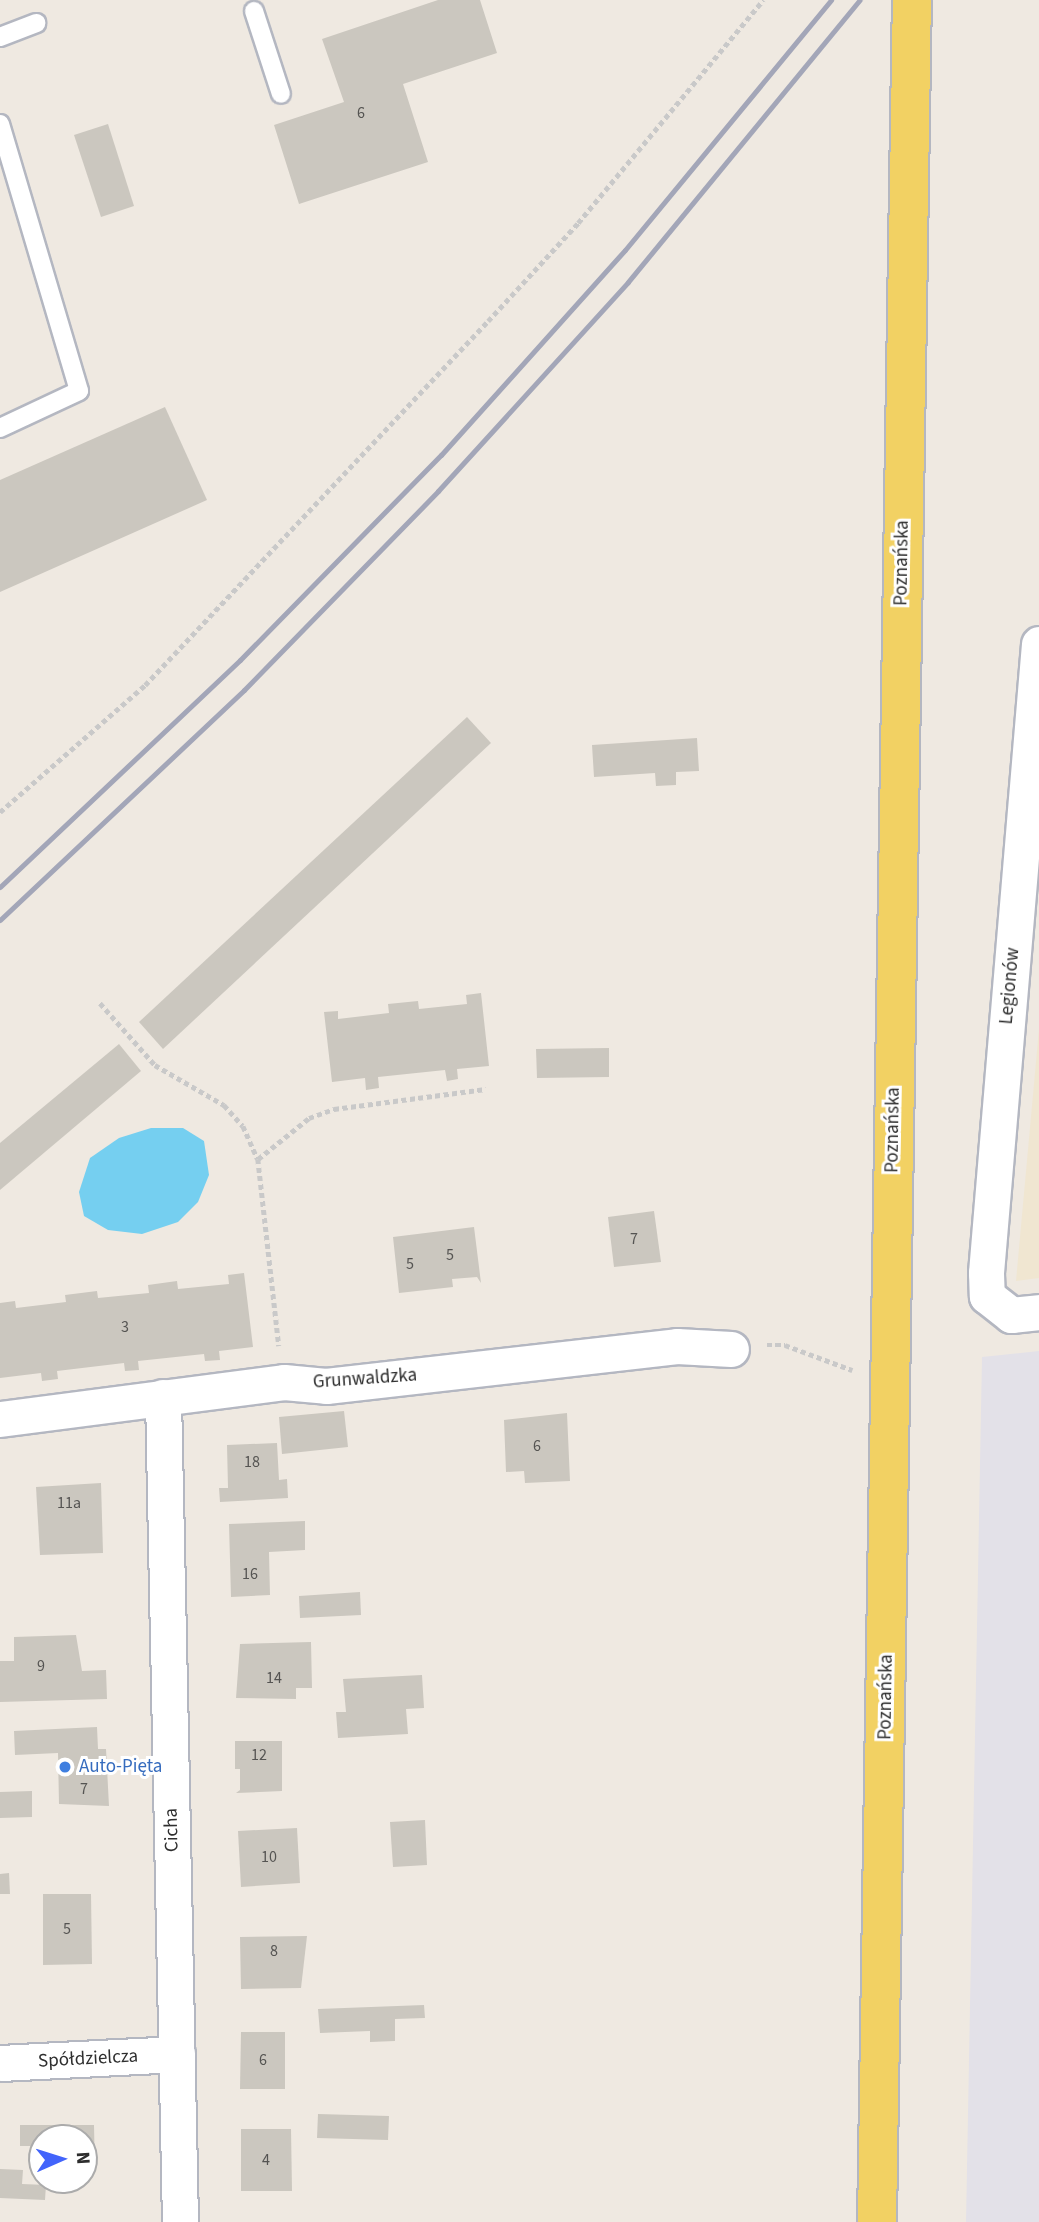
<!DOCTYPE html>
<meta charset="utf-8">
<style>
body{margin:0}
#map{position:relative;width:1039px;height:2222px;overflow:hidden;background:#efe9e1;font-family:"Source Sans 3",sans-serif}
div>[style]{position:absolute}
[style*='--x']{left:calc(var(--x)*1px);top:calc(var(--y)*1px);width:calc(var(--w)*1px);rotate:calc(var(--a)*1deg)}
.industrial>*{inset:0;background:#e3e1e8}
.education>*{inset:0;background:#f0e6d1}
.water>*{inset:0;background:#75cff0}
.building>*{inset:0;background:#cbc7bf}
.path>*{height:4.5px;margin-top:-2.25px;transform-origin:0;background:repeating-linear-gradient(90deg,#c9c9c9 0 5px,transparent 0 8.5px)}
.roads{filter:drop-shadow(2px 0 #b4b7c1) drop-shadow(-2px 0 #b4b7c1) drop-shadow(0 2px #b4b7c1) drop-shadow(0 -2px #b4b7c1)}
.service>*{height:18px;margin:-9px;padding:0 9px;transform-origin:9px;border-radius:9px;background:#fff}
.minor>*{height:35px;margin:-17.5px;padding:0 17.5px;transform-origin:17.5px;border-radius:17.5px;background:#fff}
.primary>*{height:38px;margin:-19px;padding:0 19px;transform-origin:19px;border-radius:19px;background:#f2d163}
.rail>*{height:5px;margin:-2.5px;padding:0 2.5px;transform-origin:2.5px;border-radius:2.5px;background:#a3a6b8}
.dots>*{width:19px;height:19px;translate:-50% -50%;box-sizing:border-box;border:4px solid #fff;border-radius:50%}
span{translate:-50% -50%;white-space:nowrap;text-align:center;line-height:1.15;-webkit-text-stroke:6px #fff;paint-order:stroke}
.number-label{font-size:16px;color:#555452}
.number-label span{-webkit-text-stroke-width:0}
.street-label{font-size:19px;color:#2e2e2e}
.shop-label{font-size:19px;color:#366cbe}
.left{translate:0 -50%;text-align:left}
.north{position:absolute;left:28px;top:2124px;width:70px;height:70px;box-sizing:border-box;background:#fff;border:2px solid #ababab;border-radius:50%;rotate:87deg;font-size:19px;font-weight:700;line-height:28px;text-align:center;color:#2e2e2e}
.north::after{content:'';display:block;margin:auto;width:24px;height:32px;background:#4264fb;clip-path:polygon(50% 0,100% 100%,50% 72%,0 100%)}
</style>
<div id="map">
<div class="industrial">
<i style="clip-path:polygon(1039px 1351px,1039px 2222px,966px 2222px,982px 1357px)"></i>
</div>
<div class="education">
<i style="clip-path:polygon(1039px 1029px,1039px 1278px,1016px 1281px)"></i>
</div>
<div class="water">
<i style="clip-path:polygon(151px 1128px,183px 1128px,204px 1141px,209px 1175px,198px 1202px,178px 1222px,142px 1234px,108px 1230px,84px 1216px,79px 1192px,90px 1158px,119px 1138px)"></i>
</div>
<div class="building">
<i style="clip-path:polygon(438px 0,480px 0,497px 53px,403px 84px,428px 162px,299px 204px,274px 125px,344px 102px,322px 39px)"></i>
<i style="clip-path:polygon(108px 124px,134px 206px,101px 217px,74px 135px)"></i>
<i style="clip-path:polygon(165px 407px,207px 500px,0 592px,0 480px)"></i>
<i style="clip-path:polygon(467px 717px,491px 743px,163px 1049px,139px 1022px)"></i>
<i style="clip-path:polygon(697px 738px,699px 771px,676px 772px,676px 785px,656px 786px,655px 773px,594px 777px,592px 745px)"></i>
<i style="clip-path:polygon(481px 993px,489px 1066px,457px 1069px,458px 1079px,447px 1081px,445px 1070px,378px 1077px,379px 1088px,366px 1090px,365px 1078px,332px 1082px,324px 1012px,338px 1011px,338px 1019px,389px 1013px,388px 1004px,418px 1001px,419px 1009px,467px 1004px,466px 995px)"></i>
<i style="clip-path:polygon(119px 1044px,141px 1071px,0 1190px,0 1143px)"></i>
<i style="clip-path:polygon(609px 1048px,609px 1077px,537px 1078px,536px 1049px)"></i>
<i style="clip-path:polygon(654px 1211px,661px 1262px,614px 1267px,608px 1217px)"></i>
<i style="clip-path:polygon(474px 1227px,481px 1283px,477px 1277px,452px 1279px,453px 1287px,399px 1293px,393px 1237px)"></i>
<i style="clip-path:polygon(244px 1273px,253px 1347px,219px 1351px,220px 1360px,205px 1361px,204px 1354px,138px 1361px,139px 1370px,125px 1371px,124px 1363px,57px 1371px,58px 1379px,42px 1381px,41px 1373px,0 1378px,0 1303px,15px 1301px,16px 1308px,66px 1302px,65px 1295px,97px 1291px,98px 1298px,149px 1293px,148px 1285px,177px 1281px,178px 1289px,229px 1284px,228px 1275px)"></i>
<i style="clip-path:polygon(344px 1411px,348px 1447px,282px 1454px,279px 1417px)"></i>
<i style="clip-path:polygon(567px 1413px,570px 1481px,525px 1483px,524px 1471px,506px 1472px,504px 1420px)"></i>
<i style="clip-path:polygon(277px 1443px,279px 1480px,287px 1479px,288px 1498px,220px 1502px,219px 1488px,228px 1488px,227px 1445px)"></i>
<i style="clip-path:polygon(101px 1483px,103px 1553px,40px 1555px,36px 1487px)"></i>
<i style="clip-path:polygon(305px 1521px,305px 1550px,269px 1552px,270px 1595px,231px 1597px,229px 1524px)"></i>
<i style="clip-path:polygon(360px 1592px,361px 1615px,300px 1618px,299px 1596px)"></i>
<i style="clip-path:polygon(76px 1635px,82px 1671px,106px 1670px,107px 1699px,0 1702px,0 1661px,14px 1661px,14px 1637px)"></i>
<i style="clip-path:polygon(311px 1642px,312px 1688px,296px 1688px,296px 1699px,236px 1698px,240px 1644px)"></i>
<i style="clip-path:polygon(422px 1675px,424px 1708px,406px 1709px,408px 1734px,338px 1738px,336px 1712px,346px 1712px,343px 1679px)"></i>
<i style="clip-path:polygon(97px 1727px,98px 1749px,106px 1749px,109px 1806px,59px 1804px,58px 1753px,15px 1755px,14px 1731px)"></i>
<i style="clip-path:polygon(235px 1741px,282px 1741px,282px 1791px,236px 1793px,240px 1790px,240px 1769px,235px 1769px)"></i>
<i style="clip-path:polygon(32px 1791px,32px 1817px,0 1818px,0 1792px)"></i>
<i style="clip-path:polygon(425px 1820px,427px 1865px,393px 1867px,390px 1822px)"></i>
<i style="clip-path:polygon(297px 1828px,300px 1883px,241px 1887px,238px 1831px)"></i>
<i style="clip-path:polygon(9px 1873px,10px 1894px,0 1894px,0 1874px)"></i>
<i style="clip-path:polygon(43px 1894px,91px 1894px,92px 1964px,43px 1965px)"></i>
<i style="clip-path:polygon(307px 1936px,301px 1988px,241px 1989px,240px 1937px)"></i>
<i style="clip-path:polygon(424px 2005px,425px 2018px,395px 2019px,395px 2041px,370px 2042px,370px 2031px,320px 2033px,318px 2009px)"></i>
<i style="clip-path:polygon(241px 2032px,285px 2032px,285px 2089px,240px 2089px)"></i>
<i style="clip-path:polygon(318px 2114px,389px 2116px,388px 2140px,317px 2138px)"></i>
<i style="clip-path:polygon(20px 2125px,94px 2125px,95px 2173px,84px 2174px,84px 2138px,42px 2138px,42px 2146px,20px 2146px)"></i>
<i style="clip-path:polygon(241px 2129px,291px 2129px,292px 2191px,241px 2191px)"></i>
<i style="clip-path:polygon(0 2169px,23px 2170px,22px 2184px,46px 2185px,45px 2200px,0 2198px)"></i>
</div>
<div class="path">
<i style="--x:0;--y:812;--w:193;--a:-41.2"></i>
<i style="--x:145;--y:685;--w:500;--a:-46.7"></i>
<i style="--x:488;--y:321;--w:133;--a:-47.4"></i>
<i style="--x:578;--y:223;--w:290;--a:-50.3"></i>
<i style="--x:100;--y:1003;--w:83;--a:48.4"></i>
<i style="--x:155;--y:1065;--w:80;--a:30.1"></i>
<i style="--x:224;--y:1105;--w:28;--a:48"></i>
<i style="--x:243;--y:1126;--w:36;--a:66"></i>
<i style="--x:258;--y:1159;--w:188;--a:83.6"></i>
<i style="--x:258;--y:1159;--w:65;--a:-38.8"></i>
<i style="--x:309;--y:1118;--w:27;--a:-20"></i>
<i style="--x:334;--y:1109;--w:153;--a:-7.5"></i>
<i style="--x:767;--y:1345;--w:18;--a:0"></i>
<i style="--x:785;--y:1345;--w:72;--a:20.5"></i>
</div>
<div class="roads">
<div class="service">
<i style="--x:254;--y:11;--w:87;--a:72"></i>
<i style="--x:0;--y:37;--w:39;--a:-21"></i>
<i style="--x:0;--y:124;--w:278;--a:73.5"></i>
<i style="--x:79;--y:391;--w:87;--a:154.9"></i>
</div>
<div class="minor">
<i style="--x:1039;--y:644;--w:631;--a:94.82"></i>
<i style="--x:986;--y:1273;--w:23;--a:88"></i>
<i style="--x:987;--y:1296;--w:31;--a:38"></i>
<i style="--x:1011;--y:1315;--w:28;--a:-6"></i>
<i style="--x:163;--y:1397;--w:825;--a:88.82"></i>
<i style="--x:0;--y:1419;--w:286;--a:-7.4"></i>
<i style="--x:284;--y:1382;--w:42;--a:5.4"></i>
<i style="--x:326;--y:1386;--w:353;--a:-6.5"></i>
<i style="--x:677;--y:1346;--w:54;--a:3.2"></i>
<i style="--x:0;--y:2063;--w:177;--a:-2.9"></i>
</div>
<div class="primary">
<i style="--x:877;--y:2222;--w:2222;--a:-89.1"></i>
</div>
</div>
<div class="rail">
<i style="--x:0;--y:887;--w:330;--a:-43.4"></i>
<i style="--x:240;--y:660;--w:287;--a:-45.6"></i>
<i style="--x:441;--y:455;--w:275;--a:-48.1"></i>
<i style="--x:625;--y:250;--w:324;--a:-50.5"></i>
<i style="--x:0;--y:920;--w:335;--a:-43.3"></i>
<i style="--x:244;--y:690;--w:278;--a:-45.7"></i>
<i style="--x:438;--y:491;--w:282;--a:-47.7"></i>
<i style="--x:628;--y:282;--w:365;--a:-50.6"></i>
</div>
<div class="dots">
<i style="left:65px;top:1767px;background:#3f7fe0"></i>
</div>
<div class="number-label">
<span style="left:361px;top:113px">6</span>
<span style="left:634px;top:1239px">7</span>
<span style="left:450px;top:1255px">5</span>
<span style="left:410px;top:1264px">5</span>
<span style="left:125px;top:1327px">3</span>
<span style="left:537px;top:1446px">6</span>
<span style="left:252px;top:1462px">18</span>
<span style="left:69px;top:1503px">11a</span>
<span style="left:250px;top:1574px">16</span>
<span style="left:41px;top:1666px">9</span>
<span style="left:274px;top:1678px">14</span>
<span style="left:259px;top:1755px">12</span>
<span style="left:84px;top:1789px">7</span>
<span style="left:269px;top:1857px">10</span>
<span style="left:67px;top:1929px">5</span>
<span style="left:274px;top:1951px">8</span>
<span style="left:263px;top:2060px">6</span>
<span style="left:266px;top:2160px">4</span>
</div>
<div class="street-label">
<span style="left:902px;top:563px;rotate:-89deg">Poznańska</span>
<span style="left:1010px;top:986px;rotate:-85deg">Legionów</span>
<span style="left:893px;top:1130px;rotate:-89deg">Poznańska</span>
<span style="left:365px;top:1379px;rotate:-4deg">Grunwaldzka</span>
<span style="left:886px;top:1697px;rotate:-89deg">Poznańska</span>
<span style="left:172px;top:1830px;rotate:-91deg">Cicha</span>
<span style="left:88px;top:2059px;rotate:-3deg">Spółdzielcza</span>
</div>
<div class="shop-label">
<span class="left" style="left:79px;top:1767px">Auto-Pięta</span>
</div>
<div class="north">N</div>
</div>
